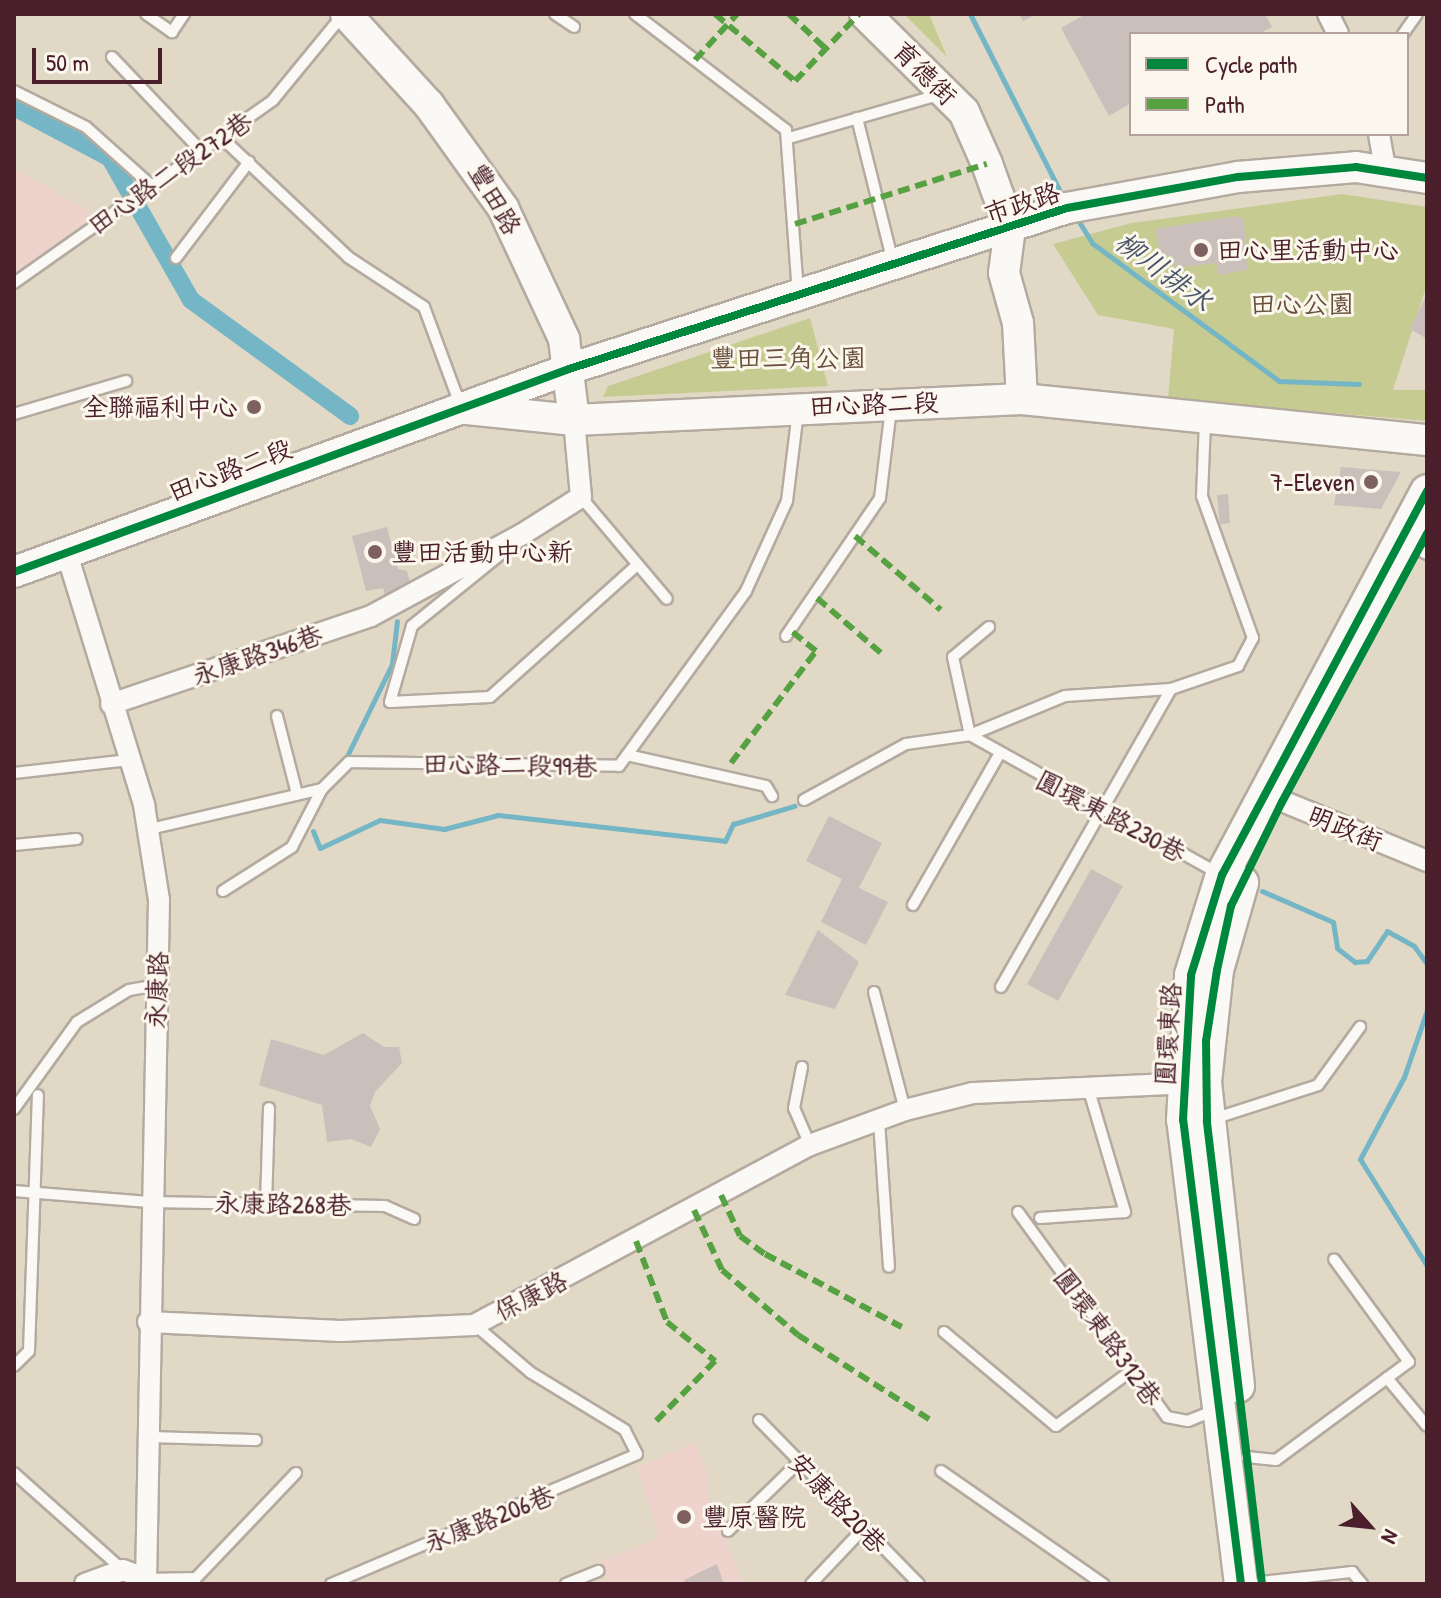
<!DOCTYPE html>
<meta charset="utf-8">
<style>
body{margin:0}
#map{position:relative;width:1441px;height:1598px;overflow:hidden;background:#e2d8c6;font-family:"Patrick Hand","LXGW WenKai TC",sans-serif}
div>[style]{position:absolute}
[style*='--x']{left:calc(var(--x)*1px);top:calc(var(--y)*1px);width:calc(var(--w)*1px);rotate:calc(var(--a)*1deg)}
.built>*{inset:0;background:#eed3cd}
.green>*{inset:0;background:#c6cc91}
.stream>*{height:5px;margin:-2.5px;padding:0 2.5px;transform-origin:2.5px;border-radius:2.5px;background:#74b6c5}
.canal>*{height:18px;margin:-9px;padding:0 9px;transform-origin:9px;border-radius:9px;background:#74b6c5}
.building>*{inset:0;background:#cbbfbc}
.roads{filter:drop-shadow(2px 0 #b4aaa0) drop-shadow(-2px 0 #b4aaa0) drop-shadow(0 2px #b4aaa0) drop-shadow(0 -2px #b4aaa0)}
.lane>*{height:10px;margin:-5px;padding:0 5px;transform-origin:5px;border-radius:5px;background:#fbf9f6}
.street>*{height:20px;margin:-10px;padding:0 10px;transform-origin:10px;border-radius:10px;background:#fbf9f6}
.secondary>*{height:30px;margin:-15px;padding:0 15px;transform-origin:15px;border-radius:15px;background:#fbf9f6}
.primary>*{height:32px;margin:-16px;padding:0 16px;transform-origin:16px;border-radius:16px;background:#fbf9f6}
.quiet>*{height:6px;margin-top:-3px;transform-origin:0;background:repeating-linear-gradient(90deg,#56a243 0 12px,transparent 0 18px)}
.cycleway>*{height:8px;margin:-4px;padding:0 4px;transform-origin:4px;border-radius:4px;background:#00873e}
.dots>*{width:22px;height:22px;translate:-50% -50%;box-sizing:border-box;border:4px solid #fbf7ec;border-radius:50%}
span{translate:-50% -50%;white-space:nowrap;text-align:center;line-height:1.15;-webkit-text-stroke:6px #fbf7ec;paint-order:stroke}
.street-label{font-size:26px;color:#4a1f2b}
.poi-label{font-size:26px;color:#4a1f2b}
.left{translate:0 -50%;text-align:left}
.right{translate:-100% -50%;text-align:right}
.park-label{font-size:26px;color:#69503c}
.water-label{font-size:28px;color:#485568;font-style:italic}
.frame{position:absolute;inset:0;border:16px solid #4a1f2b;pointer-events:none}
.legend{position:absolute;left:1129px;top:32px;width:280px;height:104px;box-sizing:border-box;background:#fbf7ec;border:2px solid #b4a19f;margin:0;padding:10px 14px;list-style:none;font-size:24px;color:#4a1f2b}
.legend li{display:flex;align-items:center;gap:16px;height:40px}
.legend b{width:40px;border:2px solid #b4a19f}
.north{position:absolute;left:1329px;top:1486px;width:80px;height:80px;-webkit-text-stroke:6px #fbf7ec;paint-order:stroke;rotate:117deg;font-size:22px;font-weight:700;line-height:32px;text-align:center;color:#4a1f2b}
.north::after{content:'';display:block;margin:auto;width:28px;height:36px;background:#4a1f2b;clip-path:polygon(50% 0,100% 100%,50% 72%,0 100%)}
.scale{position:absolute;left:32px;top:48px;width:130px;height:36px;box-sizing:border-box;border:4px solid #4a1f2b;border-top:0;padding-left:10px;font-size:24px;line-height:28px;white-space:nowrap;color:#4a1f2b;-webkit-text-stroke:6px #fbf7ec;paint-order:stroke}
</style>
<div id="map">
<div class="built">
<i style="clip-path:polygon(14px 169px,96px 215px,14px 273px)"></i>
<i style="clip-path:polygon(695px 1443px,708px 1475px,707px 1496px,744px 1584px,594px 1584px,607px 1579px,599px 1562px,659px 1538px,637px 1467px)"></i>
</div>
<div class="green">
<i style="clip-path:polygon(904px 14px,929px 14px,947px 57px)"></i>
<i style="clip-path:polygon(1342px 194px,1427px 207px,1427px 284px,1393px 390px,1427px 390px,1427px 421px,1168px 399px,1174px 329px,1098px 315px,1053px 244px,1132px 223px)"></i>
<i style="clip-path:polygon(810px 318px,828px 386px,603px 397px,608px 386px)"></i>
</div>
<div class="stream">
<i style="--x:970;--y:14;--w:208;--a:63.1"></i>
<i style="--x:1076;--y:217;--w:31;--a:58"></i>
<i style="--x:1092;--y:243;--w:232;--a:36.4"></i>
<i style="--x:1279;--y:381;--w:80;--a:2.1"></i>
<i style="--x:347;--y:756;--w:102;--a:-63.9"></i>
<i style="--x:392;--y:664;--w:43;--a:-83.4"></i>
<i style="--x:313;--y:831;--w:18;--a:68"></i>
<i style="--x:320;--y:848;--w:66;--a:-25"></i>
<i style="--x:380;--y:820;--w:65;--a:8"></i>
<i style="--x:444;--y:829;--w:56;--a:-14.5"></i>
<i style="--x:498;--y:815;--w:228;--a:6.5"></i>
<i style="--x:725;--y:841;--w:19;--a:-65"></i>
<i style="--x:733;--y:824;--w:64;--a:-16.4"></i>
<i style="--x:1262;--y:891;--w:77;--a:23.6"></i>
<i style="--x:1333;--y:922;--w:26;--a:81"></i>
<i style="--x:1337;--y:948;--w:23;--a:38"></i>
<i style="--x:1355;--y:962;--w:12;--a:-5"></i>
<i style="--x:1367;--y:961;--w:36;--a:-56"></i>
<i style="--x:1387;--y:931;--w:31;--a:29"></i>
<i style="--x:1414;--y:946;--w:22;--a:54"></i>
<i style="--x:1427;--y:1010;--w:71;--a:108.9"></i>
<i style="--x:1404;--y:1077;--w:93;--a:118.2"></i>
<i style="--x:1360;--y:1159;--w:126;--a:57.9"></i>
</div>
<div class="canal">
<i style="--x:14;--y:107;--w:109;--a:28"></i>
<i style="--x:110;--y:158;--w:163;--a:60.3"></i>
<i style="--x:191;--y:300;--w:197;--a:36.1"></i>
</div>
<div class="building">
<i style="clip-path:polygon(1019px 14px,1036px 14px,1023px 21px)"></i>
<i style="clip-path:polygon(1086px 14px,1265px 14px,1272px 27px,1259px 34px,1131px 34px,1131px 103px,1109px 116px,1061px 28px)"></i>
<i style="clip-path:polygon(1237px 216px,1244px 220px,1247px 270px,1218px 275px,1216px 263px,1175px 268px,1173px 256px,1161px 257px,1155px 229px)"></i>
<i style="clip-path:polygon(1427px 293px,1427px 339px,1410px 329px)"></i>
<i style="clip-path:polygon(1341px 467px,1401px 472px,1381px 509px,1334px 505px)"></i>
<i style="clip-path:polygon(1228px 494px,1230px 523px,1220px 524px,1217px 495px)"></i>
<i style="clip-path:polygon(387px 527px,398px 569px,407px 571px,412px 588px,385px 596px,383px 588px,366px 591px,352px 536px)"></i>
<i style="clip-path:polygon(829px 816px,882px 843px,859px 888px,888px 902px,866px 945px,821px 922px,842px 879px,806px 861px)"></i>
<i style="clip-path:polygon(1091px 869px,1123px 886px,1058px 1001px,1027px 984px)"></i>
<i style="clip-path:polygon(818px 930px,859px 962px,835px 1009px,785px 995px)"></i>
<i style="clip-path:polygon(363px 1033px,384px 1047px,399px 1047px,402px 1063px,375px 1092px,370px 1106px,380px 1129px,371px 1147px,351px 1139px,327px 1142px,322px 1105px,259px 1085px,271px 1039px,324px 1055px)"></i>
<i style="clip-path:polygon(717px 1564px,724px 1584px,685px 1584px,684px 1580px)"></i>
</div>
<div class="roads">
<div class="lane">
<i style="--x:146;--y:14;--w:32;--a:35"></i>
<i style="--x:172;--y:32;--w:22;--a:-56"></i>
<i style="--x:555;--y:14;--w:23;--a:34"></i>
<i style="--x:635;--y:14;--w:190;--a:37.5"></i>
<i style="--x:786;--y:130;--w:163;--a:85.8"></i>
<i style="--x:1403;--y:34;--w:24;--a:-55"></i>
<i style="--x:112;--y:57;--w:132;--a:46.5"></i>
<i style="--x:14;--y:91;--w:80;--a:26.6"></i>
<i style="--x:86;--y:127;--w:91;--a:41.9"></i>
<i style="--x:857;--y:118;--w:148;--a:76"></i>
<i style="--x:789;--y:138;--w:158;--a:-16.1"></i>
<i style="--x:223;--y:139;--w:172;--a:43.3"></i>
<i style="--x:348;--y:257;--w:91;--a:33.3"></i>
<i style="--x:424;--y:307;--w:107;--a:69.7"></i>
<i style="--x:176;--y:258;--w:121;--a:-52.8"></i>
<i style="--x:14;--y:283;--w:317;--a:-35.2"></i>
<i style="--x:273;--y:100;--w:109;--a:-50.6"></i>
<i style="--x:14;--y:414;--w:117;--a:-16.4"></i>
<i style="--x:581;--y:497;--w:133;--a:49.9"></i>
<i style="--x:1419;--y:550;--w:9;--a:27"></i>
<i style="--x:502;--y:553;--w:116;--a:141"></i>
<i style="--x:412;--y:626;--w:79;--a:106.1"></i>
<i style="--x:390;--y:702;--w:100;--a:-2.9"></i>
<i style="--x:490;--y:697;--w:198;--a:-41.9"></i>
<i style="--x:786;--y:636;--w:167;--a:-55.7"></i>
<i style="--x:880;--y:498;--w:90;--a:-83"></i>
<i style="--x:277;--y:716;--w:81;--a:75.6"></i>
<i style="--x:970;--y:735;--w:286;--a:29.1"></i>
<i style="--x:970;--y:735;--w:80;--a:-102.3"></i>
<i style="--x:953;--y:657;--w:47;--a:-39.8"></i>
<i style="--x:627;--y:755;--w:142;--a:12.6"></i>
<i style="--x:766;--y:786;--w:12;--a:59"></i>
<i style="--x:14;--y:773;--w:116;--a:-6.4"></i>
<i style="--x:804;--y:800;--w:116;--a:-28.8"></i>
<i style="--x:906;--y:744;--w:65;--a:-8"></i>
<i style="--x:970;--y:735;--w:103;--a:-22.3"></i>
<i style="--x:1065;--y:696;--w:106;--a:-3.8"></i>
<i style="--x:150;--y:829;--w:177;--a:-13.1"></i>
<i style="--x:322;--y:789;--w:38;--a:-45"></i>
<i style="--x:349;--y:762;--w:270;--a:0.8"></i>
<i style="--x:619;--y:766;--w:216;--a:-54"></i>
<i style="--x:746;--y:591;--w:99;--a:-65.5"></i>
<i style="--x:787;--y:501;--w:90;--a:-83"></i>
<i style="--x:14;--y:845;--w:63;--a:-5.4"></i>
<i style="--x:223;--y:891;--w:82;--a:-32.5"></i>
<i style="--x:292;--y:847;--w:65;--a:-62.7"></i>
<i style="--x:913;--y:905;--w:173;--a:-60.2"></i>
<i style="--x:1001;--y:987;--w:343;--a:-60.3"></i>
<i style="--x:1171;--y:689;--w:71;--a:-18.9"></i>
<i style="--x:1238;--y:666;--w:32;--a:-62"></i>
<i style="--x:1253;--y:638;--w:151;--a:-109.8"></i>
<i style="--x:1202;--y:496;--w:76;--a:-87.7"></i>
<i style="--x:874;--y:992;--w:122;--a:75.3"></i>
<i style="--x:802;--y:1067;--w:42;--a:101"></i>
<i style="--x:794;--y:1108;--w:40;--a:66.6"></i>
<i style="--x:14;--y:1109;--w:107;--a:-54.1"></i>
<i style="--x:77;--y:1022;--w:61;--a:-31.6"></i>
<i style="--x:129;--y:990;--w:29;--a:-10"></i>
<i style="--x:1213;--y:1119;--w:110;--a:-17.9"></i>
<i style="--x:1318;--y:1085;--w:72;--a:-54.1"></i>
<i style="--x:879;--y:1121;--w:146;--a:86.1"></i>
<i style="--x:14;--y:1191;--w:135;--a:4.7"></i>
<i style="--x:149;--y:1202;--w:236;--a:1"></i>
<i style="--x:385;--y:1206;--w:32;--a:24"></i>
<i style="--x:266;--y:1204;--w:96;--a:-88.2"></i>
<i style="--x:1018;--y:1212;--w:253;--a:54"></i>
<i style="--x:1167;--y:1417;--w:21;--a:11"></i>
<i style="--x:1188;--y:1421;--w:27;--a:-22"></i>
<i style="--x:1040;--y:1218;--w:85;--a:-4"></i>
<i style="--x:1125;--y:1212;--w:130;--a:-106.5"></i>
<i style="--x:944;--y:1332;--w:146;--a:40"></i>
<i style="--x:1056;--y:1426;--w:93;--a:-36.3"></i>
<i style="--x:14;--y:1366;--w:21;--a:-45"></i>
<i style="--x:29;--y:1351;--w:256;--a:-88"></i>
<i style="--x:1387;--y:1378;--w:62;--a:50.2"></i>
<i style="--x:759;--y:1420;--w:229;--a:45.7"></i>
<i style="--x:146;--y:1437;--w:110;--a:1.6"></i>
<i style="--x:1247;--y:1457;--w:29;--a:6"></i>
<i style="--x:1276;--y:1460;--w:165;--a:-36.4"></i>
<i style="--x:1409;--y:1362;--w:127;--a:-126.1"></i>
<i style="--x:941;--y:1471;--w:198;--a:34.9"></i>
<i style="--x:14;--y:1473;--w:146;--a:41.7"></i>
<i style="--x:728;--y:1531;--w:99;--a:-44.2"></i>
<i style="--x:146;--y:1579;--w:50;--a:-1.1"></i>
<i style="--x:196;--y:1578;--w:145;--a:-46.4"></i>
<i style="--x:1261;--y:1582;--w:92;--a:-6.3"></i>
<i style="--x:1352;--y:1572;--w:16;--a:50"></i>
<i style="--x:331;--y:1584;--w:332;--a:-23"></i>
<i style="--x:637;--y:1454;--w:27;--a:-117"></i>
<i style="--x:625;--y:1430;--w:111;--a:-148.6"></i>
<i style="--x:530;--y:1372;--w:72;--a:-139.5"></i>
<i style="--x:566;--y:1584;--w:35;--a:-22"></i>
<i style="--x:811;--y:1584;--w:76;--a:-46.6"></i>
</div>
<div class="street">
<i style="--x:1328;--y:14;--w:22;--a:63"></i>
<i style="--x:1379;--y:134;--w:35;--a:80"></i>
<i style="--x:67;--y:554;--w:263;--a:72.9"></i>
<i style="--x:144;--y:805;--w:96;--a:81"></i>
<i style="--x:159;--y:900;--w:684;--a:91.09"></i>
<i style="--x:111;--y:704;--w:274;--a:-18.7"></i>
<i style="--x:371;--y:616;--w:170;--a:-28.4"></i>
<i style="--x:521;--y:535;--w:71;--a:-32.3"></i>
<i style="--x:581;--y:497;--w:77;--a:-95.2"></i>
<i style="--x:1263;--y:793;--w:178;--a:22.5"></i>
<i style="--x:148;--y:1322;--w:193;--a:2.7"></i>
<i style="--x:341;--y:1331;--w:133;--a:-2.6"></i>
<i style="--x:474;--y:1325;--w:381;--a:-28.2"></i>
<i style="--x:810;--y:1145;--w:101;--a:-20.2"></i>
<i style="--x:905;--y:1110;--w:70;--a:-14"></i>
<i style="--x:973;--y:1093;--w:220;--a:-2.6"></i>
<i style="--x:85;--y:1584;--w:40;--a:-20.2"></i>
<i style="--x:123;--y:1570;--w:25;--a:21"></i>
</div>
<div class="secondary">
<i style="--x:346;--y:14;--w:123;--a:47.6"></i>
<i style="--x:429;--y:105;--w:127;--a:54.3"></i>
<i style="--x:503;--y:208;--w:145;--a:65"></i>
<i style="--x:564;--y:339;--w:82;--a:83"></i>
<i style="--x:865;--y:14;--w:139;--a:44.7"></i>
<i style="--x:964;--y:112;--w:57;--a:66.1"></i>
<i style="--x:987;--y:164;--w:68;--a:70.2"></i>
<i style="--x:1010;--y:228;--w:45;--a:97.6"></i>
<i style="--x:1004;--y:273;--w:52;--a:74.4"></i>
<i style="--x:1018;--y:323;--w:76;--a:87"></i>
<i style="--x:467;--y:409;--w:108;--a:5.9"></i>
<i style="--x:574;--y:420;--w:448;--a:-2.7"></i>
<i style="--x:1022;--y:399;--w:407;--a:5.8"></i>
<i style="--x:14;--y:572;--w:591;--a:-20.09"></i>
<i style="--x:569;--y:369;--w:523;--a:-17.92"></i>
<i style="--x:1067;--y:208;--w:174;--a:-10.3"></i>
<i style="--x:1238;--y:177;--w:118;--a:-4.8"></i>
<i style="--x:1356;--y:167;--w:72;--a:8.8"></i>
</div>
<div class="primary">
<i style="--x:1238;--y:1386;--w:306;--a:-96.2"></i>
<i style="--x:1205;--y:1082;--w:113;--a:-83.9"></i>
<i style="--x:1217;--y:970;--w:91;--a:-74"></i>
<i style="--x:1241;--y:1584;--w:468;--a:-97.1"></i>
<i style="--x:1183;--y:1120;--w:145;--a:-86.8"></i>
<i style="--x:1191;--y:975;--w:105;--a:-72.8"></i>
<i style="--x:1222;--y:875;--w:435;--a:-61.9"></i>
</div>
</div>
<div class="quiet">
<i style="--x:715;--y:14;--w:104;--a:39.9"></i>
<i style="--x:795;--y:81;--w:93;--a:-46.3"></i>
<i style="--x:789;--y:14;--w:51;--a:43.4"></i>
<i style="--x:695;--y:60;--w:62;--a:-47.6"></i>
<i style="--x:795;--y:224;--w:201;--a:-17.4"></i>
<i style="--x:855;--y:536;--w:113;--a:40.7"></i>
<i style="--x:817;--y:598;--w:84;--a:40.7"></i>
<i style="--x:731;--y:763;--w:141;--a:-52.8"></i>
<i style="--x:816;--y:651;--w:32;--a:-141"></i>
<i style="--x:721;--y:1195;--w:45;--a:65.1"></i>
<i style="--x:740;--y:1236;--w:31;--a:36"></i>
<i style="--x:765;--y:1254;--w:155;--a:28.1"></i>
<i style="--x:694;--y:1210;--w:66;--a:65"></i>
<i style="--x:722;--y:1270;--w:100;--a:40.5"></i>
<i style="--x:798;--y:1335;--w:156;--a:32.7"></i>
<i style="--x:636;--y:1241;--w:87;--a:69.1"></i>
<i style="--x:667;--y:1322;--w:62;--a:39.1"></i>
<i style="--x:715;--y:1361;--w:86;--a:134.5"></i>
</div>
<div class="cycleway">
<i style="--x:14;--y:572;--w:591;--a:-20.09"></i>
<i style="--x:569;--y:369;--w:523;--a:-17.92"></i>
<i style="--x:1067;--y:208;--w:174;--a:-10.3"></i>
<i style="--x:1238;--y:177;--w:118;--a:-4.8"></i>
<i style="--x:1356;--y:167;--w:72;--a:8.8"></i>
<i style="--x:1241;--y:1584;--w:468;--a:-97.1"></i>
<i style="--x:1183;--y:1120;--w:145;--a:-86.8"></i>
<i style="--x:1191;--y:975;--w:105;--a:-72.8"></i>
<i style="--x:1222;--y:875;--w:435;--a:-61.9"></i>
<i style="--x:1262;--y:1584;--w:466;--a:-96.8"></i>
<i style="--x:1207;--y:1121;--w:80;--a:-90.7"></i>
<i style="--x:1206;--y:1041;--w:72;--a:-81.2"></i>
<i style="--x:1217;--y:970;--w:66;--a:-77.7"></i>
<i style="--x:1231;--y:906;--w:116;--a:-63.9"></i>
<i style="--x:1282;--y:802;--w:305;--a:-61.6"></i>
</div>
<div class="dots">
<i style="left:1201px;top:250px;background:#7f6061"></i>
<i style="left:254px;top:407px;background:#7f6061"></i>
<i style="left:1371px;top:482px;background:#7f6061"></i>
<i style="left:375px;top:552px;background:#7f6061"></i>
<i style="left:684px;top:1517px;background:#7f6061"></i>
</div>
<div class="street-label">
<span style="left:925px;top:73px;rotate:45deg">育德街</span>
<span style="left:170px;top:173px;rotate:-35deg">田心路二段272巷</span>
<span style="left:495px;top:199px;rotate:60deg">豐田路</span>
<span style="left:1022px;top:203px;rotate:-18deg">市政路</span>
<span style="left:874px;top:404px;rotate:-2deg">田心路二段</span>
<span style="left:230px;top:470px;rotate:-21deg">田心路二段</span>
<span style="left:257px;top:655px;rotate:-19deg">永康路346巷</span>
<span style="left:510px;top:765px;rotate:1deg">田心路二段99巷</span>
<span style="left:1111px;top:816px;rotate:28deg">圓環東路230巷</span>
<span style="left:1345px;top:828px;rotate:22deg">明政街</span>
<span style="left:157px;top:990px;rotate:-88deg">永康路</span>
<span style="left:1168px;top:1034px;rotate:-86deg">圓環東路</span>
<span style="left:283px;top:1204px;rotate:1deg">永康路268巷</span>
<span style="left:531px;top:1296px;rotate:-27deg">保康路</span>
<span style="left:1108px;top:1337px;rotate:54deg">圓環東路312巷</span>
<span style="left:838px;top:1503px;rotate:46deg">安康路20巷</span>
<span style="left:489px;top:1519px;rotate:-22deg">永康路206巷</span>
</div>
<div class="poi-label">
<span class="left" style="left:1217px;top:250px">田心里活動中心</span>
<span class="right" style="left:238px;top:407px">全聯福利中心</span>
<span class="right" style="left:1355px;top:482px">7-Eleven</span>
<span class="left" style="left:391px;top:552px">豐田活動中心新</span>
<span class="left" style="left:702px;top:1517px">豐原醫院</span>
</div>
<div class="park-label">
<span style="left:1302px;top:304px">田心公園</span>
<span style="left:788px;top:358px">豐田三角公園</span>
</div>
<div class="water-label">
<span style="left:1164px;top:271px;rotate:37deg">柳川排水</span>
</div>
<div class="frame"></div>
<ul class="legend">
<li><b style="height:10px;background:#00873e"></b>Cycle path</li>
<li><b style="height:10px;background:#56a243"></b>Path</li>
</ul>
<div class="north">N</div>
<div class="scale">50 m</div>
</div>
